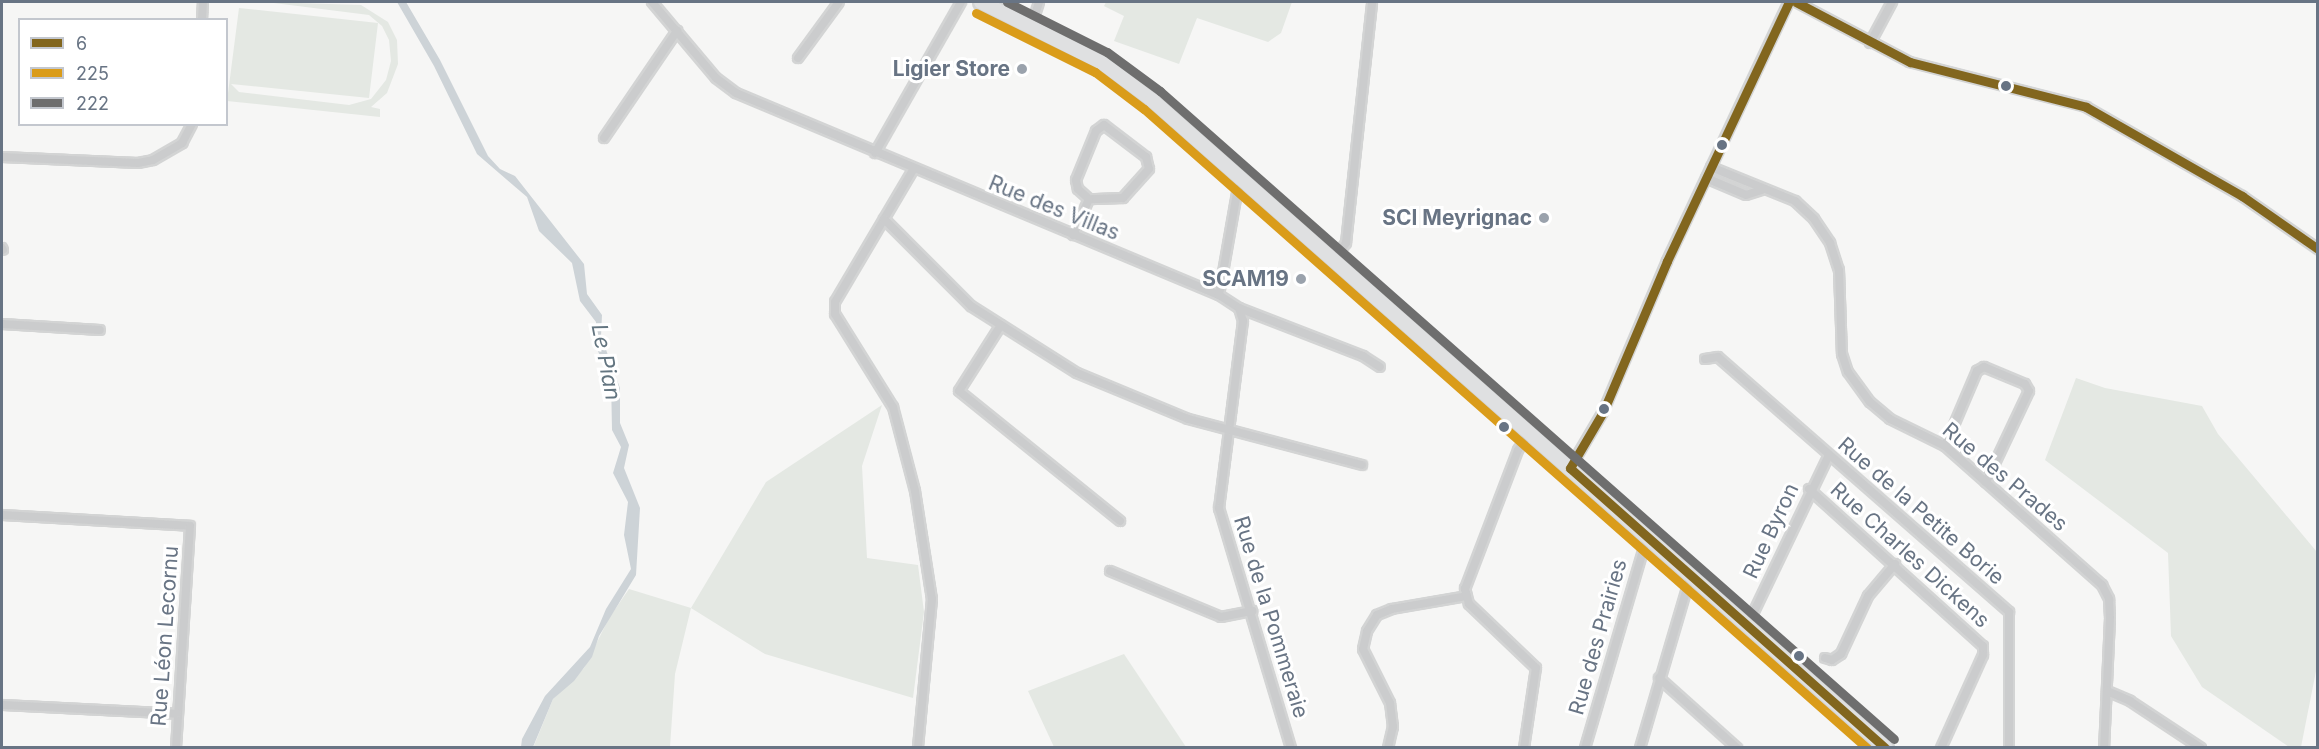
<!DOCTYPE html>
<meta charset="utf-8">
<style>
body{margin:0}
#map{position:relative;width:2319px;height:749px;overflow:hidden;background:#f6f6f5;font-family:Inter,sans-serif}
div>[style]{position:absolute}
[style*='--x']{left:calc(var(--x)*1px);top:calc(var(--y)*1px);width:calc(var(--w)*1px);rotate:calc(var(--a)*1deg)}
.green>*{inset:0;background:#e4e8e3}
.water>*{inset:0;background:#cdd3d7}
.roads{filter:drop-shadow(2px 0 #d3d4d4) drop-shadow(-2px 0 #d3d4d4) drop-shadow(0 2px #d3d4d4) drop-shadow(0 -2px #d3d4d4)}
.minor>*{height:8px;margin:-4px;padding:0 4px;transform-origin:4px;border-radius:4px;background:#cbcccd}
.primary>*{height:14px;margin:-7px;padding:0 7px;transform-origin:7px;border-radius:7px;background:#dfe0e1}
.bus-1>*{height:9px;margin:-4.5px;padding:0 4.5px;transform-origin:4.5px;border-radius:4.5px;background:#82661e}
.bus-2>*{height:9px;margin:-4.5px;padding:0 4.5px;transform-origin:4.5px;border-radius:4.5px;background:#da9c1a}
.bus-3>*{height:9px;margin:-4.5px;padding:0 4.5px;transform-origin:4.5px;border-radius:4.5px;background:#6e6e6e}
.dots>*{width:16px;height:16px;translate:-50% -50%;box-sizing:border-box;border:3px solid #fff;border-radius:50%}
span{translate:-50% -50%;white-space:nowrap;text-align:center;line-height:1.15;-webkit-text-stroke:6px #fff;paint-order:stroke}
.poi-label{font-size:21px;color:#687484;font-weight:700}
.right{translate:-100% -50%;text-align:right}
.street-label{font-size:21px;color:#687484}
.water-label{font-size:22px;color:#637580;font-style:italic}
.frame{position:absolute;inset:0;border:3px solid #687484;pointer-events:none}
.legend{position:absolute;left:18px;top:18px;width:210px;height:108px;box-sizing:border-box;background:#fff;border:2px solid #c3c7ce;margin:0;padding:8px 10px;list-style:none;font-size:18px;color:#687484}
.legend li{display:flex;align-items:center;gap:12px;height:30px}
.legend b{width:30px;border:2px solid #c3c7ce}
</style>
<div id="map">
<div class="green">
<i style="clip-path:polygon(266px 2px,361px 5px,388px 22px,397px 40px,398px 64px,387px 93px,371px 107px,380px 109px,380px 117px,227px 101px,239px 8px,378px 23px,369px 98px,231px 84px,239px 92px,349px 105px,371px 99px,386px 80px,391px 61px,389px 40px,382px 26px,369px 15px)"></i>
<i style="clip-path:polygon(1106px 2px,1292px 2px,1281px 33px,1268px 42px,1197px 18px,1179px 64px,1114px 41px,1124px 16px,1104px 6px)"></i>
<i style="clip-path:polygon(2076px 378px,2105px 388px,2202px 406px,2218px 434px,2317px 552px,2317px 666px,2301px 747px,2289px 747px,2202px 687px,2171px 636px,2168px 553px,2045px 460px)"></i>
<i style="clip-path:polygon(882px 405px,862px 466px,867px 558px,918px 565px,924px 612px,913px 698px,765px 654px,691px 608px,675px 674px,670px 747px,533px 748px,553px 699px,584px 668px,609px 618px,629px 589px,691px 608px,766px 482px)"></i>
<i style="clip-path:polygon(1124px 654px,1186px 747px,1054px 747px,1028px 691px)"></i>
</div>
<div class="water">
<i style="clip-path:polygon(397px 2px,406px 2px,440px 60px,488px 156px,500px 169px,515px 176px,584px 264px,587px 294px,602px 315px,601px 336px,620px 388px,620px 423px,629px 445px,624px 468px,640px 508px,636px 575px,599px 636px,592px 657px,574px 681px,553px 699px,533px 747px,521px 747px,522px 739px,545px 696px,590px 647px,606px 609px,631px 569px,624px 535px,628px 502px,613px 473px,621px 447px,612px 430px,611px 379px,595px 345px,596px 322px,580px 301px,572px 263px,539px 231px,527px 197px,477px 154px,434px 66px)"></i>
</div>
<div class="roads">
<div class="minor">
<i style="--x:652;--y:2;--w:99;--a:49.9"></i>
<i style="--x:716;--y:78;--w:25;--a:37"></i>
<i style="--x:736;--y:93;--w:524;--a:22.7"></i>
<i style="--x:1219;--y:295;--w:24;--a:33"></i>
<i style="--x:1239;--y:308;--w:14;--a:73"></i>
<i style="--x:1243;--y:321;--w:189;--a:97.3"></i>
<i style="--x:1219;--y:508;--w:251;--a:73.3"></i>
<i style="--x:1796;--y:2;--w:129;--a:27.8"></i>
<i style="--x:1910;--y:62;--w:182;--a:14.3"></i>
<i style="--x:2086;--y:107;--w:180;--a:29.7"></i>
<i style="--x:2242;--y:196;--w:93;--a:34.9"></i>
<i style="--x:202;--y:20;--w:18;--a:-87"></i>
<i style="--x:1031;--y:27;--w:26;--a:-72"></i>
<i style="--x:1870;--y:43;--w:47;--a:-61.8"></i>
<i style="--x:798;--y:58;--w:69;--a:-53.8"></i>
<i style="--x:1104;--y:125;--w:53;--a:37.3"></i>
<i style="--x:1146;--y:157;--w:12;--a:76"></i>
<i style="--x:1149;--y:169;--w:39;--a:132"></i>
<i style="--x:1123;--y:198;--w:34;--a:178"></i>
<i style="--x:1089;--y:199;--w:15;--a:-138"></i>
<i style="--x:1078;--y:189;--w:9;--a:-103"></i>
<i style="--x:1076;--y:180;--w:53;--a:-67.8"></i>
<i style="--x:1096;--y:131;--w:10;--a:-37"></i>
<i style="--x:604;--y:138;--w:130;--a:-55.7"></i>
<i style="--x:875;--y:153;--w:174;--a:-60.3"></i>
<i style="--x:2;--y:157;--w:136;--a:2.5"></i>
<i style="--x:138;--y:163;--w:15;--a:-11"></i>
<i style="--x:153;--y:160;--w:34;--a:-30"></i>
<i style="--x:182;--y:143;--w:21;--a:-62"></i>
<i style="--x:1711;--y:167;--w:91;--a:22"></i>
<i style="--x:1795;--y:201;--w:26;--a:43"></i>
<i style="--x:1814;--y:219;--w:29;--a:56"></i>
<i style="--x:1830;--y:243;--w:28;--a:72"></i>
<i style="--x:1839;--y:270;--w:84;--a:88"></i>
<i style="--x:1842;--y:354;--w:19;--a:72"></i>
<i style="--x:1848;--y:372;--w:37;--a:54"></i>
<i style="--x:1870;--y:402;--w:26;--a:40"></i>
<i style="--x:1890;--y:419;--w:61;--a:26.1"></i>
<i style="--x:1945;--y:446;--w:210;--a:41.5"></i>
<i style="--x:2102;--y:585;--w:16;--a:63"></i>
<i style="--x:2109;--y:599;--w:19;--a:87"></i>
<i style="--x:2110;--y:618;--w:130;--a:92.6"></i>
<i style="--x:913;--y:170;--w:153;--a:120.6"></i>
<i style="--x:835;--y:302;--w:12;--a:90"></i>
<i style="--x:835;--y:314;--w:110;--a:58.1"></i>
<i style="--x:893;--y:407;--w:87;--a:75.3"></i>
<i style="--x:915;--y:491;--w:109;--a:81.1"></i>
<i style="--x:932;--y:599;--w:150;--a:95.4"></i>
<i style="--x:1706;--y:178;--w:43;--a:23"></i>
<i style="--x:1746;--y:195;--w:19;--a:-18"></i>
<i style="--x:884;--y:219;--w:123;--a:45"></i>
<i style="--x:971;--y:306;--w:125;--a:32.3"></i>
<i style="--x:1077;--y:373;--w:120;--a:22.5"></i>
<i style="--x:1188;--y:419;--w:180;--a:14.8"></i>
<i style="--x:1073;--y:235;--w:39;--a:-66"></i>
<i style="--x:2;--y:248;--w:2;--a:63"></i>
<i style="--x:1334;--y:260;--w:21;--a:-55"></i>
<i style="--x:1346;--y:243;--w:242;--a:-83.8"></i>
<i style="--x:1219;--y:295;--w:104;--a:-80"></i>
<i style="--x:1237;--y:193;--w:14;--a:-60"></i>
<i style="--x:1239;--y:308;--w:133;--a:21.2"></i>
<i style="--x:1363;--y:356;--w:20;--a:33"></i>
<i style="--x:2;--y:324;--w:98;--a:3.5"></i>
<i style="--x:1001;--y:325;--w:78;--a:122.5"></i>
<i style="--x:959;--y:391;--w:207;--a:38.9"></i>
<i style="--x:1705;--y:359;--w:13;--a:-9"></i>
<i style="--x:1718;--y:357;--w:387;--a:41.2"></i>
<i style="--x:2009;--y:612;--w:136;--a:90"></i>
<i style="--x:1945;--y:446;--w:82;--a:-66.9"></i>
<i style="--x:1977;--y:371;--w:8;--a:-30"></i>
<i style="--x:1984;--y:367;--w:44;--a:22.5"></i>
<i style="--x:2025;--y:384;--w:8;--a:60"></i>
<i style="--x:2029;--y:391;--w:101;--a:115.3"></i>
<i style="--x:1570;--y:468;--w:65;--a:-59.5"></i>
<i style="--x:1603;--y:412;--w:164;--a:-67"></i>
<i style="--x:1667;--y:261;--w:286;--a:-64.8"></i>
<i style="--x:1809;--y:489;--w:234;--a:42.1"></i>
<i style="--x:1983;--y:646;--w:9;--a:90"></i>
<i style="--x:1983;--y:655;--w:102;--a:114.3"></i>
<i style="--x:2;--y:515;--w:188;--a:3.3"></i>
<i style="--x:190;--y:526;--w:222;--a:93.6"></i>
<i style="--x:1110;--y:571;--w:120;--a:22.5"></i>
<i style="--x:1221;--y:617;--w:32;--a:-11"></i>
<i style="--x:1748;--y:624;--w:187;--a:-64.4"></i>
<i style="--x:1825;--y:658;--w:7;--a:16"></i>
<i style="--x:1832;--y:660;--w:11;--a:-34"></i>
<i style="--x:1841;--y:654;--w:64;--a:-65"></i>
<i style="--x:1868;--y:596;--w:42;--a:-49.8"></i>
<i style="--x:1659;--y:678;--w:105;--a:41.9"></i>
<i style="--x:2107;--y:691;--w:25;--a:23"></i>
<i style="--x:2130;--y:701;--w:85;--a:33.5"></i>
<i style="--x:2;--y:705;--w:176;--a:2.9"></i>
<i style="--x:1388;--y:748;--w:22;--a:-77"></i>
<i style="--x:1393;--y:727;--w:24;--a:-97"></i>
<i style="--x:1390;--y:703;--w:60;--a:-116.6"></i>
<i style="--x:1363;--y:649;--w:18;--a:-77"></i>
<i style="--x:1367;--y:631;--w:19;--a:-58"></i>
<i style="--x:1377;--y:615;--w:16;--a:-22"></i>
<i style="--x:1392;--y:609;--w:76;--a:-9.8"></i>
<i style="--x:1524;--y:748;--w:81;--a:-81.5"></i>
<i style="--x:1536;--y:668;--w:93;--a:-136.3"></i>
<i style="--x:1469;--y:604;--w:16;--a:-105"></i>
<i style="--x:1465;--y:589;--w:149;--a:-69.1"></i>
<i style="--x:1518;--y:450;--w:21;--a:-55"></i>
<i style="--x:1585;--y:748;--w:220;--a:-73.6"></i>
<i style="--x:1640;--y:748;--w:180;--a:-73.6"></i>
</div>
<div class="primary">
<i style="--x:981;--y:2;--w:134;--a:26.6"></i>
<i style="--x:1101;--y:62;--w:64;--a:36.7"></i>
<i style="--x:1152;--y:100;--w:979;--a:41.44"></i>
</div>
</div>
<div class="bus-1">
<i style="--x:1796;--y:2;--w:129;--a:27.8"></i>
<i style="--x:1910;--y:62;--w:182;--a:14.3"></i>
<i style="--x:2086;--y:107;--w:180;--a:29.7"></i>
<i style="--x:2242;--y:196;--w:93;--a:34.9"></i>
<i style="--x:1570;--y:468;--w:65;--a:-59.5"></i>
<i style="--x:1603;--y:412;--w:164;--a:-67"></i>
<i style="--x:1667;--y:261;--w:286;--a:-64.8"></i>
<i style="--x:1570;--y:468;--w:421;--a:41.6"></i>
</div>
<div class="bus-2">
<i style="--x:976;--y:13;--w:133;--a:26.4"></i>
<i style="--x:1095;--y:72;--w:61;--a:37.1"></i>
<i style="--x:1144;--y:109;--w:965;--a:41.47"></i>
</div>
<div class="bus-3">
<i style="--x:1007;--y:2;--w:112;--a:26.6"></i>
<i style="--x:1107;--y:52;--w:66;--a:36.3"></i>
<i style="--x:1160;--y:91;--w:979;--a:41.44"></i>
</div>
<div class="dots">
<i style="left:1022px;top:69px;background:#9aa2ac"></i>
<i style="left:2006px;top:86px;background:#687484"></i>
<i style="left:1722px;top:145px;background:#687484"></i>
<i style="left:1544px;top:218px;background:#9aa2ac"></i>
<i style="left:1301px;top:279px;background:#9aa2ac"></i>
<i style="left:1604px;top:409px;background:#687484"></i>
<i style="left:1504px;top:427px;background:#687484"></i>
<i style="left:1799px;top:656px;background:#687484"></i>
</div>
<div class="poi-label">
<span class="right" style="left:1010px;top:69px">Ligier Store</span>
<span class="right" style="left:1532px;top:218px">SCI Meyrignac</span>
<span class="right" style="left:1289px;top:279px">SCAM19</span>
</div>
<div class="street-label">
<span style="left:1054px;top:208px;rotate:22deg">Rue des Villas</span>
<span style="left:2005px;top:477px;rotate:40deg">Rue des Prades</span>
<span style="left:1921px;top:511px;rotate:41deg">Rue de la Petite Borie</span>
<span style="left:1771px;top:531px;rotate:-65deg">Rue Byron</span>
<span style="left:1910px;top:555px;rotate:42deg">Rue Charles Dickens</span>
<span style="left:1271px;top:617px;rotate:73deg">Rue de la Pommeraie</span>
<span style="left:165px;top:636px;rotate:-86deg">Rue Léon Lecornu</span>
<span style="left:1598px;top:637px;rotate:-74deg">Rue des Prairies</span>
</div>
<div class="water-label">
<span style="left:606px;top:362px;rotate:79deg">Le Pian</span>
</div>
<div class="frame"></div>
<ul class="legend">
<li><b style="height:8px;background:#82661e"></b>6</li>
<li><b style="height:8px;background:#da9c1a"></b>225</li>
<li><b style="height:8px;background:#6e6e6e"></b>222</li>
</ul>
</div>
